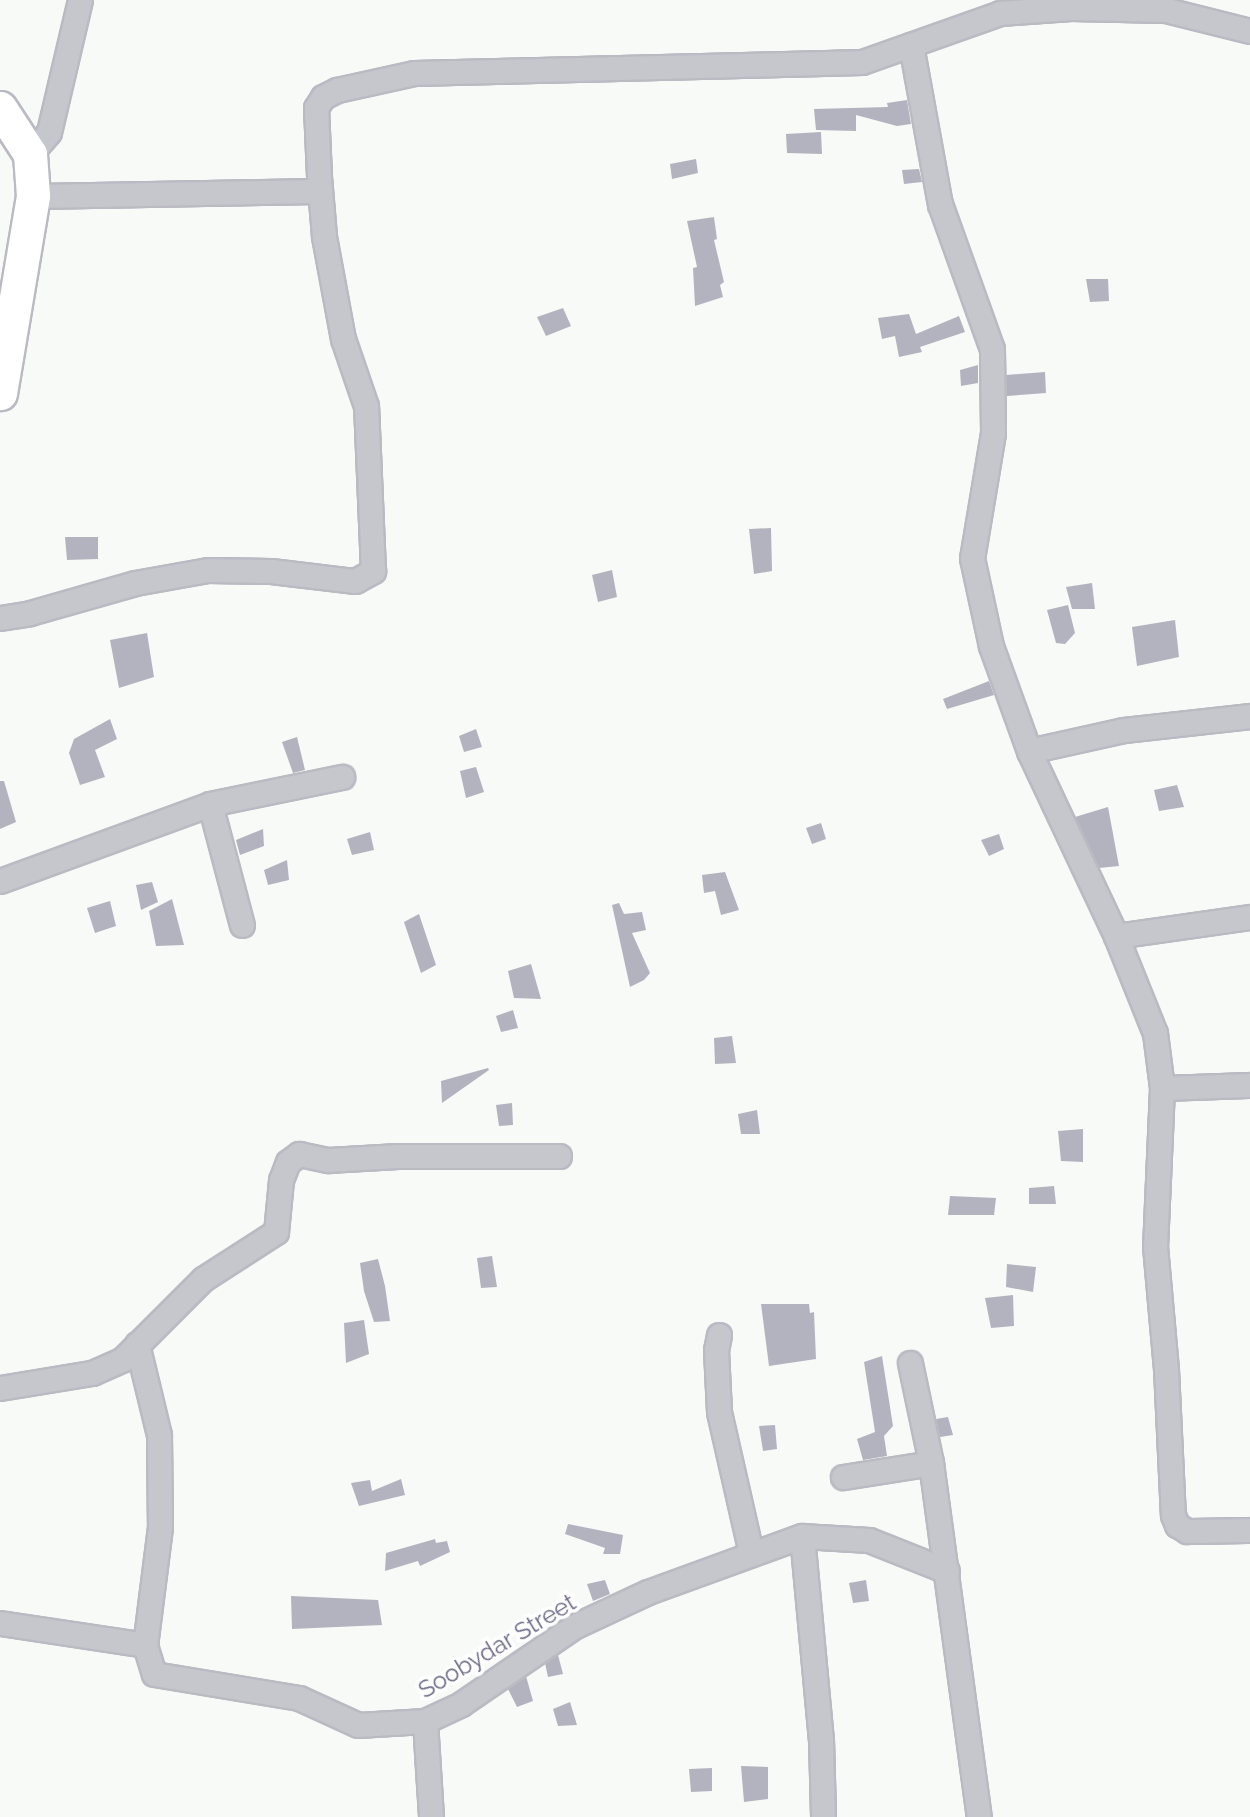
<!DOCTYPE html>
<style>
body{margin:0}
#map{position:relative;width:1250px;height:1817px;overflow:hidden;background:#f8faf8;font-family:Raleway,sans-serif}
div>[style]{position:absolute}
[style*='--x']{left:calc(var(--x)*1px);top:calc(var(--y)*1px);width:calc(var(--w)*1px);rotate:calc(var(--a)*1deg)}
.building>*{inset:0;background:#b3b3bf}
.roads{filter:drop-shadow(2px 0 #bbbac3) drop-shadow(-2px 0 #bbbac3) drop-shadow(0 2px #bbbac3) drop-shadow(0 -2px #bbbac3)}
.street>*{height:23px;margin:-11.5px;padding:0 11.5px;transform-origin:11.5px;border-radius:11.5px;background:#c6c6cd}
.secondary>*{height:33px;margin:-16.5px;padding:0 16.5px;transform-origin:16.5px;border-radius:16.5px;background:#fff}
span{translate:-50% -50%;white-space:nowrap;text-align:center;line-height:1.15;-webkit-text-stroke:7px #fff;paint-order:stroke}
.street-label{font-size:24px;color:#6c6a87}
</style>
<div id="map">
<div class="building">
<i style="clip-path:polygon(907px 100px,911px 124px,897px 126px,856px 115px,856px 131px,816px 130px,814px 109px,888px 107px,887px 103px)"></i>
<i style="clip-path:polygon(821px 132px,822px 154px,787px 153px,786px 134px)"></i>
<i style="clip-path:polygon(696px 159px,698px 173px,672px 179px,670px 164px)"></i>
<i style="clip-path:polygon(919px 169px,922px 182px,904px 184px,902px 170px)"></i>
<i style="clip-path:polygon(714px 217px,717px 239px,714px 240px,724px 282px,720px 285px,723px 297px,695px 306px,693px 268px,697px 267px,687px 221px)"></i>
<i style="clip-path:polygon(1086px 279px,1108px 279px,1109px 301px,1090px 302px)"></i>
<i style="clip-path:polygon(563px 308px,571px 326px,546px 336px,537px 317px)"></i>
<i style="clip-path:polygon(909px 314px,916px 334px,959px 316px,965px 332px,920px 347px,922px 352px,899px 357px,895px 336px,882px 339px,878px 318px)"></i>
<i style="clip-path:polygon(978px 365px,978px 383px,961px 386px,960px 370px)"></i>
<i style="clip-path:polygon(1045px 372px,1046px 393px,1007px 396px,1006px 375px)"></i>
<i style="clip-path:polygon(771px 528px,772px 571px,754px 574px,749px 529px)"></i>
<i style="clip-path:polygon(65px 537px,98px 537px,98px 559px,67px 560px)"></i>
<i style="clip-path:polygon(612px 570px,617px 597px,598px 602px,592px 575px)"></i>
<i style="clip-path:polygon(1092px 583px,1095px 609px,1072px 609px,1066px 587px)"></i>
<i style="clip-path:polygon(1068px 605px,1075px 633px,1065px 644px,1056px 643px,1047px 610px)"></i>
<i style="clip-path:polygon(1175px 620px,1179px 657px,1137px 666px,1132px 627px)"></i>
<i style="clip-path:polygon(147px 633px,154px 677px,119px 688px,110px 640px)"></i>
<i style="clip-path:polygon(989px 681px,994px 695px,947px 709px,943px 699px)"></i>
<i style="clip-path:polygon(110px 719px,117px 739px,95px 750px,105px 777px,80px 785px,69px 753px,74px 739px)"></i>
<i style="clip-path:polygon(476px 729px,482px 747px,464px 752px,459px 736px)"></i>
<i style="clip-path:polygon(297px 737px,305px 770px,293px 773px,282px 742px)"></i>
<i style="clip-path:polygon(476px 767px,484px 792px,466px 798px,460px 771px)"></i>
<i style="clip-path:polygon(0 781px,4px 781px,16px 822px,0 829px)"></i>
<i style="clip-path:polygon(1177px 785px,1184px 807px,1159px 811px,1154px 790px)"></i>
<i style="clip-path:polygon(1108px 807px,1119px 866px,1099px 868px,1075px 817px)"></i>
<i style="clip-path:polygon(821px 823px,826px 839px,812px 844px,806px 828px)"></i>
<i style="clip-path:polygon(263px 829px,264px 846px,240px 855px,236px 840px)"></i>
<i style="clip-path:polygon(370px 832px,374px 850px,352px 855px,347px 839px)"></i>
<i style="clip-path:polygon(999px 834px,1004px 849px,989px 856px,981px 840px)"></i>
<i style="clip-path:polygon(287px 860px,289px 880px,268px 885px,264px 870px)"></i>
<i style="clip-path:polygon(725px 872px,739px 910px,721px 915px,715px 891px,704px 893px,702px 875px)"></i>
<i style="clip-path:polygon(152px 882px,158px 902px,141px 910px,136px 885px)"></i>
<i style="clip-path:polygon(172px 899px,184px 945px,156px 946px,149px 911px)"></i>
<i style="clip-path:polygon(110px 901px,116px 926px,95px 933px,87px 908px)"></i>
<i style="clip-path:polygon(619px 903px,624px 914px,642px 912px,646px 930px,632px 933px,650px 973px,644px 980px,630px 987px,612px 905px)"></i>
<i style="clip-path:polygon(419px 914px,436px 965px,421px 973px,404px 922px)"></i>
<i style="clip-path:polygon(531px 964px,541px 999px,514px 998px,508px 971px)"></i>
<i style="clip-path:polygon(513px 1010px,518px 1028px,501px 1032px,496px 1016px)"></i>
<i style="clip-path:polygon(732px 1036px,736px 1063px,715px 1064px,714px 1038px)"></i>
<i style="clip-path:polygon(488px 1068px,489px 1070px,442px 1103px,441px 1081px)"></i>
<i style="clip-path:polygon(512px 1103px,513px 1125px,499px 1126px,496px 1105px)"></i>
<i style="clip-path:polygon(757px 1110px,760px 1134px,741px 1134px,738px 1114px)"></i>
<i style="clip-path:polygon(1083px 1129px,1083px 1162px,1061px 1161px,1058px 1131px)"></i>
<i style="clip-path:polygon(1054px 1186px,1056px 1204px,1029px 1204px,1029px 1188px)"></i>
<i style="clip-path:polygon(950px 1196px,996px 1198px,994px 1215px,948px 1215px)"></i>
<i style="clip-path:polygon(492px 1256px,497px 1287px,481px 1288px,477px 1258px)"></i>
<i style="clip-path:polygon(378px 1259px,385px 1286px,390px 1321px,374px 1322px,364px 1291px,360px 1263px)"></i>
<i style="clip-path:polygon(1007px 1264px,1036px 1267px,1033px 1292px,1006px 1287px)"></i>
<i style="clip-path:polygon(1013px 1295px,1014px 1326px,991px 1328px,985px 1298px)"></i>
<i style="clip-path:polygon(761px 1304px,809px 1304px,810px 1313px,814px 1312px,816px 1359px,769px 1366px)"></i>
<i style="clip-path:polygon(364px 1320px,369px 1354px,346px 1363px,344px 1323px)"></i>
<i style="clip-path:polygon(882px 1356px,893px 1426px,884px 1436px,887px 1456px,863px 1460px,857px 1439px,875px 1432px,864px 1362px)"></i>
<i style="clip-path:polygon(948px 1417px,953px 1435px,940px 1437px,936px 1419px)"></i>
<i style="clip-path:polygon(775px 1425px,777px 1449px,763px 1451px,759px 1426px)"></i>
<i style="clip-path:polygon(401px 1479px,405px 1495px,359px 1506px,351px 1483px,370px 1480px,372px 1491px)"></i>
<i style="clip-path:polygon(568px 1524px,623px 1535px,620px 1554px,603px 1554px,605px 1548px,565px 1534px)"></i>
<i style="clip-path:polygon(435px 1539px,436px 1543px,447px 1541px,450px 1552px,420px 1566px,418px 1561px,385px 1571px,386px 1553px)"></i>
<i style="clip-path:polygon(605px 1580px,610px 1594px,593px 1601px,587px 1584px)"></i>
<i style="clip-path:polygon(866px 1580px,869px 1601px,853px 1603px,849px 1583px)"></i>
<i style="clip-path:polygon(291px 1596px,378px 1600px,382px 1625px,292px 1629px)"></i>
<i style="clip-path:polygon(558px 1655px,563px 1674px,548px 1677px,545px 1663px)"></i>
<i style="clip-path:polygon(526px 1676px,533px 1701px,517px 1707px,508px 1689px)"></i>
<i style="clip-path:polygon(570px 1702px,577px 1725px,558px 1726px,553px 1709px)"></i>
<i style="clip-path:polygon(741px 1766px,768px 1767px,768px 1799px,744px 1802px)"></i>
<i style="clip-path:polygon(712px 1768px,712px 1791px,691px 1792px,689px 1769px)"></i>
</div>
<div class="roads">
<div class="street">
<i style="--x:911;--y:45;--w:162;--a:79.7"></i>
<i style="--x:940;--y:204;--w:154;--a:70.3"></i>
<i style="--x:992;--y:349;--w:84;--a:89.3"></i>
<i style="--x:993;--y:433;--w:127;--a:99.5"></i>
<i style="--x:972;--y:558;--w:90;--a:77.8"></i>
<i style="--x:991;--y:646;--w:112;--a:70.1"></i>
<i style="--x:1029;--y:751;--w:204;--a:64.8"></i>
<i style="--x:1116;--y:936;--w:105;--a:68.1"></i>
<i style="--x:1155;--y:1033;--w:55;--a:82.7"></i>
<i style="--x:1162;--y:1088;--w:158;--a:92.5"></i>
<i style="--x:1155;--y:1246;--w:123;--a:84.9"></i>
<i style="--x:1166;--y:1369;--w:146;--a:87.3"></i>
<i style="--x:1173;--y:1515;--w:11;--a:68"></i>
<i style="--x:1177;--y:1525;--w:12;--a:31"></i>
<i style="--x:1187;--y:1531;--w:63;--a:-0.9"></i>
<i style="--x:30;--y:154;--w:29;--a:-49"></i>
<i style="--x:49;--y:132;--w:136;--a:-76.8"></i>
<i style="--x:33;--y:196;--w:287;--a:-1"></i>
<i style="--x:0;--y:618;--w:30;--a:-9"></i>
<i style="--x:30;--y:613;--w:109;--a:-15.9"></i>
<i style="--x:135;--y:583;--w:74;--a:-10.1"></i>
<i style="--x:208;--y:570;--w:63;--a:0.9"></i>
<i style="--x:271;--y:571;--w:85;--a:6.8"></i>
<i style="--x:355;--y:581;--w:21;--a:-29"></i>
<i style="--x:373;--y:571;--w:165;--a:-92.4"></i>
<i style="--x:366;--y:406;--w:71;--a:-108.9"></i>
<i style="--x:343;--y:339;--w:105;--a:-100.5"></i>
<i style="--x:324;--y:236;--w:60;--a:-94.8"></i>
<i style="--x:319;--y:176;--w:68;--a:-92.5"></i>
<i style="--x:316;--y:108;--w:13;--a:-58"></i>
<i style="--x:323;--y:97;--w:16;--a:-27"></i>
<i style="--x:337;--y:90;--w:79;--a:-12.4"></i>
<i style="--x:414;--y:73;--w:448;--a:-1.4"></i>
<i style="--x:862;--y:62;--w:146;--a:-19.5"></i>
<i style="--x:1000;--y:13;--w:71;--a:-4"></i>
<i style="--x:1071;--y:8;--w:95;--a:1.2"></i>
<i style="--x:1166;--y:10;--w:87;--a:14"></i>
<i style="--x:1029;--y:751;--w:97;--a:-12.5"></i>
<i style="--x:1124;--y:730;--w:127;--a:-6.3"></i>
<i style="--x:210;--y:804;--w:125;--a:75.2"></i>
<i style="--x:0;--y:881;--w:224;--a:-20.1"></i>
<i style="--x:210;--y:804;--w:135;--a:-11.6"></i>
<i style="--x:1116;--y:936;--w:135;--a:-8.1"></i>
<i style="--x:1162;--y:1088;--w:88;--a:-2"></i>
<i style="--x:719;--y:1335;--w:15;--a:101"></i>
<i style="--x:716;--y:1350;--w:62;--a:87.2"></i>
<i style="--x:719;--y:1412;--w:145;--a:77.2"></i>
<i style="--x:137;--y:1344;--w:94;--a:76.4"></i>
<i style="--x:159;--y:1435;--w:92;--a:89.4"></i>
<i style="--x:160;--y:1527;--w:119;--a:97.2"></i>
<i style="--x:910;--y:1363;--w:102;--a:78.1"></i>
<i style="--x:931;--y:1463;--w:357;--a:82.3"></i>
<i style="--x:0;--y:1388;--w:93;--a:-9.3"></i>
<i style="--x:92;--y:1373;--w:34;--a:-24"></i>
<i style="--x:123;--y:1359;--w:113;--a:-45"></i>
<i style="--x:203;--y:1279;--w:87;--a:-32.8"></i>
<i style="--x:276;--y:1232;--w:52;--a:-84.5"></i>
<i style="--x:281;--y:1180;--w:19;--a:-69"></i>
<i style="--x:288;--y:1162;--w:14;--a:-36"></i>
<i style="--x:299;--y:1154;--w:30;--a:12"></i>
<i style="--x:328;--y:1160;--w:70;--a:-3.3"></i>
<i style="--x:398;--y:1156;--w:161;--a:0"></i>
<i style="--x:843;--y:1477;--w:89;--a:-9"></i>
<i style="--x:802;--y:1536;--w:204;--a:84.7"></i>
<i style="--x:821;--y:1739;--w:78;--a:88.5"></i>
<i style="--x:0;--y:1623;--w:147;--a:8.6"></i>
<i style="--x:145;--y:1645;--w:30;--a:73"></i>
<i style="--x:154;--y:1674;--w:147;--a:9.4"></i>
<i style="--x:299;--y:1698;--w:65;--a:24.6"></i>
<i style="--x:358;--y:1725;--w:67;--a:-3.4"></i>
<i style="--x:425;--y:1721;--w:40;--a:-25"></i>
<i style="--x:461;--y:1704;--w:138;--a:-34.4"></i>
<i style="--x:575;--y:1626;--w:81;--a:-25"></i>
<i style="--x:648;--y:1592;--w:164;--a:-20"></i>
<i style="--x:802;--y:1536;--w:67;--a:3.4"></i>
<i style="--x:869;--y:1540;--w:84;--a:21.7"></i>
<i style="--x:425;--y:1721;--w:96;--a:86.4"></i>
</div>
<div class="secondary">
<i style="--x:0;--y:108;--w:55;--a:56.9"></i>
<i style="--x:30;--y:154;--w:42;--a:85.9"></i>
<i style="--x:33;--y:196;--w:200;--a:99.5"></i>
</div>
</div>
<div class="street-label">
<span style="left:497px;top:1646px;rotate:-31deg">Soobydar Street</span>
</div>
</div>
